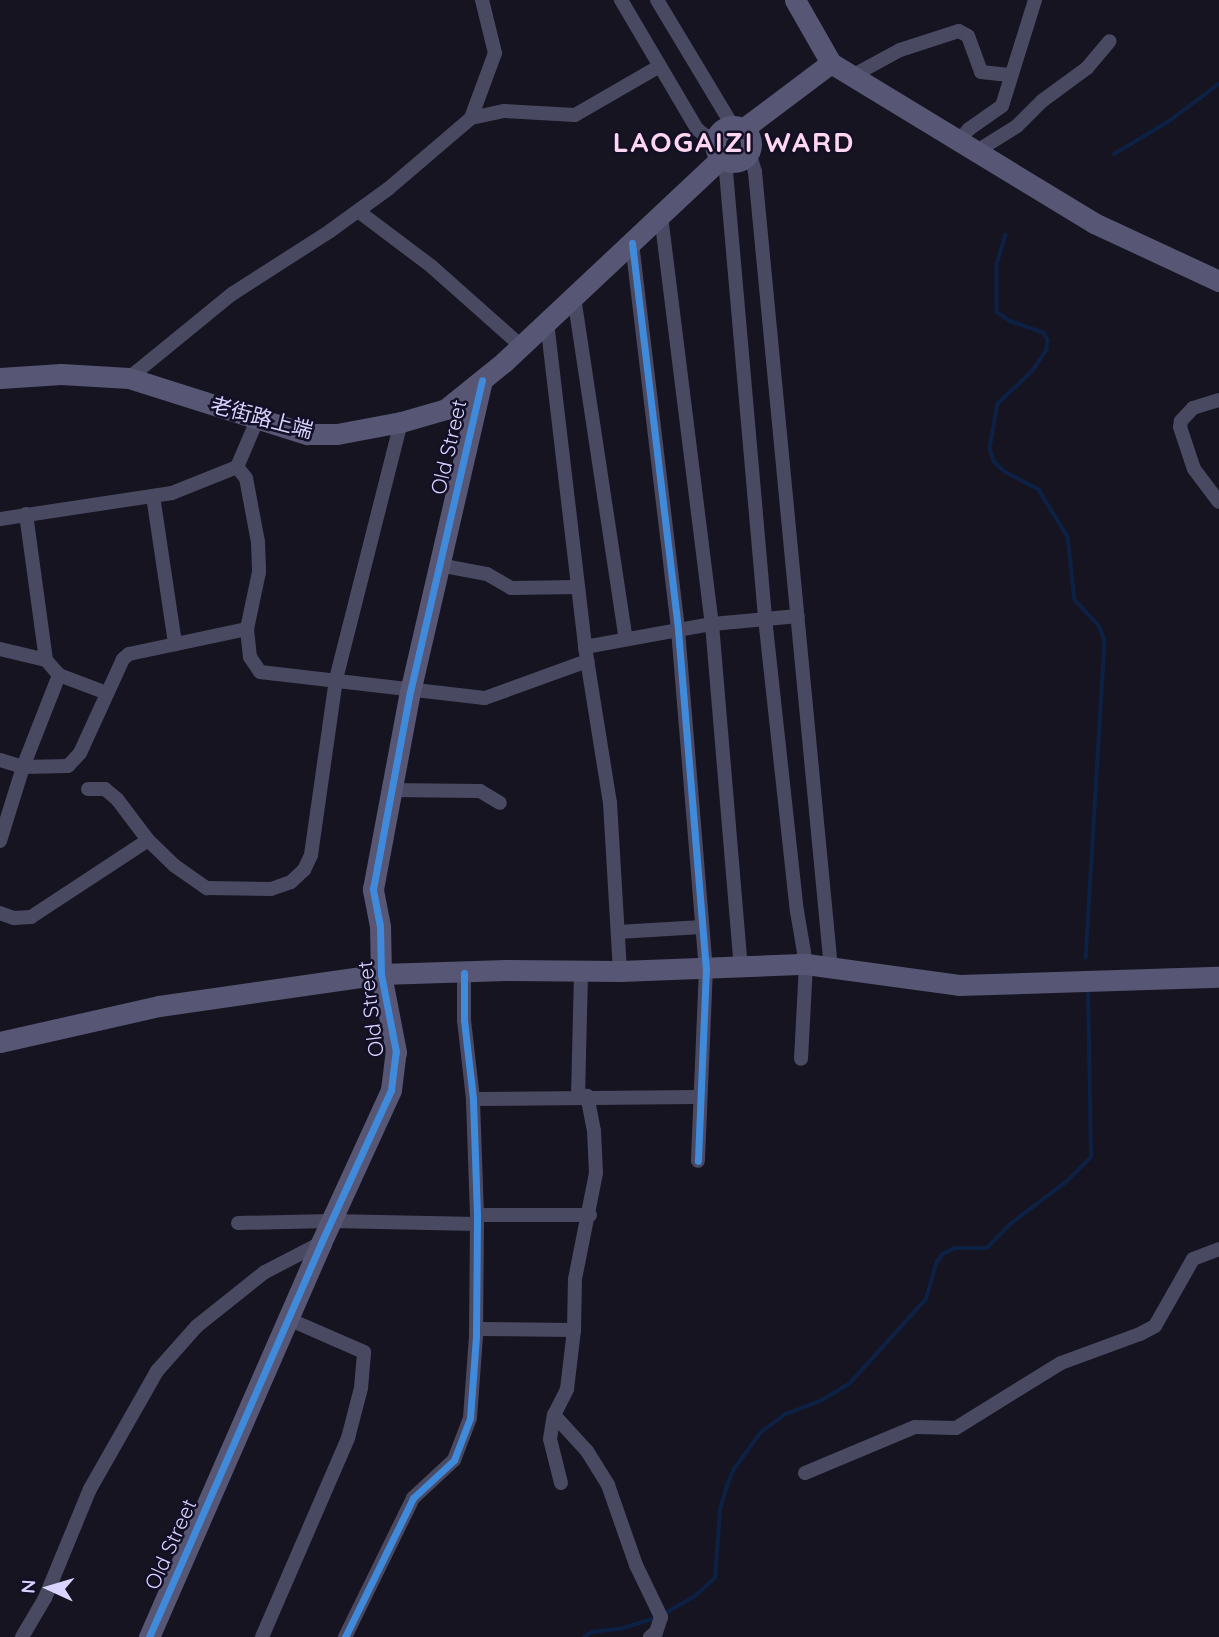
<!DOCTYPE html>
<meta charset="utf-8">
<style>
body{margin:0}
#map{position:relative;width:1219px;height:1637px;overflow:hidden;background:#161421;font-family:Quicksand,"Noto Sans SC",sans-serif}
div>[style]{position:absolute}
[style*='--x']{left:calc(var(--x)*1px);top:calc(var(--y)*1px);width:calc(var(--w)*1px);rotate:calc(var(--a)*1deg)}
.stream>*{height:3.5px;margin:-1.75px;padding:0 1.75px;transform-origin:1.75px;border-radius:1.75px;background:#0d2144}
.street>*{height:14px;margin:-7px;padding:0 7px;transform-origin:7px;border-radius:7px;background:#4a4962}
.secondary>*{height:21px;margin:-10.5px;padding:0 10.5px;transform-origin:10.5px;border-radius:10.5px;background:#575674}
.secondary>.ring{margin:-10.5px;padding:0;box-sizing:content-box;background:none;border:21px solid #575674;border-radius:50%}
.cycleway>*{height:7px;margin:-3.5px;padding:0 3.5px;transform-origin:3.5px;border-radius:3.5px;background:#408adc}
span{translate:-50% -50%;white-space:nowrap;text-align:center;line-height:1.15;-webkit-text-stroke:5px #130f26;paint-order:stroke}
.street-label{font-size:21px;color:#d9d4ff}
.district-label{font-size:28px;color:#ffd6f0;font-weight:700;letter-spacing:2px}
.north{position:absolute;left:14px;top:1553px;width:70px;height:70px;-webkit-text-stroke:5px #130f26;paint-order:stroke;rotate:274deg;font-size:19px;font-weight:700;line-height:28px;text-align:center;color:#d9d4ff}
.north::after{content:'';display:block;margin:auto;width:24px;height:32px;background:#d9d4ff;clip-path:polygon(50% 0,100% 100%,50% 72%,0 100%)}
</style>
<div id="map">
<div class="stream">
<i style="--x:1114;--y:154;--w:63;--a:-30.7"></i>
<i style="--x:1168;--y:122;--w:64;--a:-36.7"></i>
<i style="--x:1006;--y:235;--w:31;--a:107"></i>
<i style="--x:997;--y:265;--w:47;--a:90"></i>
<i style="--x:997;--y:312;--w:16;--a:35"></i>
<i style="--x:1010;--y:321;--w:36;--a:19"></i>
<i style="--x:1044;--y:333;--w:8;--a:60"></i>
<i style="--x:1048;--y:340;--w:10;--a:96"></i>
<i style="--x:1047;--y:350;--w:25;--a:124"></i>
<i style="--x:1033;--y:371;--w:48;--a:136.7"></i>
<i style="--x:998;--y:404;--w:45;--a:100.3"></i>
<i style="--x:990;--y:448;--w:14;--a:73"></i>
<i style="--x:994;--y:461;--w:14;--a:45"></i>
<i style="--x:1004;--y:471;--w:40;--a:28"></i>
<i style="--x:1039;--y:490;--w:55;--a:58.3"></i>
<i style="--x:1068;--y:537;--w:63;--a:83.7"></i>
<i style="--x:1075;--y:600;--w:35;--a:47"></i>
<i style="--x:1099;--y:626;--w:15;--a:67"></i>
<i style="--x:1105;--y:640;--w:318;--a:93.4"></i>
<i style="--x:662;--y:1615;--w:39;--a:-30"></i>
<i style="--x:696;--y:1595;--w:25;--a:-42"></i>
<i style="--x:715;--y:1578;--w:68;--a:-85.8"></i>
<i style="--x:720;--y:1510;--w:25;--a:-74"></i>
<i style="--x:727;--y:1486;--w:18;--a:-68"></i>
<i style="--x:734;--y:1469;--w:46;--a:-53.9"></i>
<i style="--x:761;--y:1432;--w:31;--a:-36"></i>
<i style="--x:786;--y:1414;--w:39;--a:-21"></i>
<i style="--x:822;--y:1400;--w:31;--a:-31"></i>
<i style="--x:849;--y:1384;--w:115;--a:-47.8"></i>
<i style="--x:926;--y:1299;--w:37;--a:-74"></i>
<i style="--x:936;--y:1263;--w:11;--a:-52"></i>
<i style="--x:943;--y:1254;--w:13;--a:-27"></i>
<i style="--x:955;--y:1248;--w:32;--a:0"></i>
<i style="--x:987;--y:1248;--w:32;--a:-46"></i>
<i style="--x:1009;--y:1225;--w:71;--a:-37"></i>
<i style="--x:1066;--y:1182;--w:35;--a:-45"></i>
<i style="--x:1091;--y:1157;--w:167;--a:-91"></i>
<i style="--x:584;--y:1637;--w:9;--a:-32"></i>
<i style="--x:592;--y:1632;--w:31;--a:-7"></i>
<i style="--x:623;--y:1628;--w:34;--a:-17"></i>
</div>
<div class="street">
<i style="--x:621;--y:0;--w:150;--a:59.5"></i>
<i style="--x:697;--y:129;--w:22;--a:39"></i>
<i style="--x:657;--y:0;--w:146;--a:59"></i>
<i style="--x:854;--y:75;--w:52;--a:-28.5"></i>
<i style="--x:900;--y:50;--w:62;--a:-17.9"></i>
<i style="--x:959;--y:31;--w:10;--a:29"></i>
<i style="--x:968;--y:36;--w:38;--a:70"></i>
<i style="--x:981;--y:72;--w:28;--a:6"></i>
<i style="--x:471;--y:118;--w:34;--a:-12"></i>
<i style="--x:504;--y:111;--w:71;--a:3.2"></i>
<i style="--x:575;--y:115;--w:98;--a:-30"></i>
<i style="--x:960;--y:140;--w:14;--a:-51"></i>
<i style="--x:969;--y:129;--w:40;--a:-34.9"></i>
<i style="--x:1002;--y:106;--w:111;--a:-72.7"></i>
<i style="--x:977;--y:151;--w:47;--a:-32"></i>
<i style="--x:1017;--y:126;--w:35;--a:-45"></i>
<i style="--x:1042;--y:101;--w:56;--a:-36.3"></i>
<i style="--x:1087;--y:68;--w:35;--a:-50"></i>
<i style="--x:749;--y:152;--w:21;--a:73"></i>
<i style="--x:755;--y:172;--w:800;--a:84.55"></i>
<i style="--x:725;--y:160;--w:460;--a:85"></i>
<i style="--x:765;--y:618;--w:295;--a:83.8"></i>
<i style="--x:797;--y:911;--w:54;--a:80.4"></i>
<i style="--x:806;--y:964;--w:95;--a:93"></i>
<i style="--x:358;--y:211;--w:91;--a:37"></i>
<i style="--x:431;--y:266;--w:120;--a:41.6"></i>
<i style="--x:661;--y:216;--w:411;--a:82.9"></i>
<i style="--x:712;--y:624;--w:343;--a:85.2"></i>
<i style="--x:632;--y:243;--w:390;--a:83.2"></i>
<i style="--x:678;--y:630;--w:339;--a:85.3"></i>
<i style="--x:706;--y:968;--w:193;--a:92.4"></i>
<i style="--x:574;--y:297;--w:346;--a:81.4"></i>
<i style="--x:547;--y:322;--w:327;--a:83.3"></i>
<i style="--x:585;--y:647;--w:158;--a:80.9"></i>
<i style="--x:610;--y:803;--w:168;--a:86.6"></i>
<i style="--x:129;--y:378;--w:133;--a:-39.2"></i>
<i style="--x:232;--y:294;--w:117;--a:-32.7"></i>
<i style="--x:330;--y:231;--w:72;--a:-35.9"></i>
<i style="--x:388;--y:189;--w:109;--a:-40.5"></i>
<i style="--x:471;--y:118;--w:69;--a:-69.7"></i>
<i style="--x:495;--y:53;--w:55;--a:-103.8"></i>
<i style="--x:1219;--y:400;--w:27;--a:163"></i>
<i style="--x:1193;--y:408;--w:18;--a:133"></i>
<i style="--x:1181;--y:421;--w:6;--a:99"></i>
<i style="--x:1180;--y:427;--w:44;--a:71.6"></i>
<i style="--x:1194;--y:469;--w:41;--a:52.9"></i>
<i style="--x:258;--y:418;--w:53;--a:113.2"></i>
<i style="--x:237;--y:467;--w:14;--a:51"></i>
<i style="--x:246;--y:478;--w:65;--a:79.4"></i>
<i style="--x:258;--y:542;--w:30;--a:88"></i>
<i style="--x:259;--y:572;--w:58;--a:101.9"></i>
<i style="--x:247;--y:629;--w:28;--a:84"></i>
<i style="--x:250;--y:657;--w:18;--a:56"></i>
<i style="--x:260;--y:672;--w:226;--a:6.6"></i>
<i style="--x:485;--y:698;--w:109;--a:-19.9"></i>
<i style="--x:153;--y:496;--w:150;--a:81.5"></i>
<i style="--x:26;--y:514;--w:147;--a:82.2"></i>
<i style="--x:0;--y:519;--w:174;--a:-8.6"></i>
<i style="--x:172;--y:493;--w:70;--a:-21.8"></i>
<i style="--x:439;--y:565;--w:49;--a:10.6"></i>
<i style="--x:487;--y:574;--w:28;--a:30"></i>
<i style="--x:511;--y:588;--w:67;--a:-0.9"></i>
<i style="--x:585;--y:647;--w:129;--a:-10.3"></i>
<i style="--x:712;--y:624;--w:86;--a:-5.3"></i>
<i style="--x:0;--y:649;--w:47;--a:13.4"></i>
<i style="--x:46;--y:660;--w:20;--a:49"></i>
<i style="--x:59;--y:675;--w:51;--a:20.6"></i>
<i style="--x:0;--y:760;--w:24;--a:17"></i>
<i style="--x:23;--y:767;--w:45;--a:-1.3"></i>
<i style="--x:68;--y:766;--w:18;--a:-47"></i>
<i style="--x:80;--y:753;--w:103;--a:-65.4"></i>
<i style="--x:123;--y:659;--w:8;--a:-40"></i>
<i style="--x:129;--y:654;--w:121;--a:-12"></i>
<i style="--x:88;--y:789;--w:17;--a:0"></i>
<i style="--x:105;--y:789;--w:16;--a:40"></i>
<i style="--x:117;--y:799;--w:51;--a:52.9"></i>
<i style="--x:148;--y:840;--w:37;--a:44"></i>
<i style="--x:175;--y:866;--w:39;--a:35"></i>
<i style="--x:207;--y:888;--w:64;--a:0.9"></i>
<i style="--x:271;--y:889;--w:21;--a:-19"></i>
<i style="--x:291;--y:882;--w:18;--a:-43"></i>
<i style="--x:304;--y:870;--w:17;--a:-65"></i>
<i style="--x:311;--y:855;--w:178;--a:-81.9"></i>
<i style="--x:336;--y:679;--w:265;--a:-75.8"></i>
<i style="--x:389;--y:790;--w:91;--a:0.6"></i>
<i style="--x:480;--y:791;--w:23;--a:31"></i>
<i style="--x:0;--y:841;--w:77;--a:-72.7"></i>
<i style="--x:23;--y:767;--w:99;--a:-68.6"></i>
<i style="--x:0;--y:913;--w:15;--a:20"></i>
<i style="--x:14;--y:918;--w:17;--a:-3"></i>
<i style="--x:31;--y:917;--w:140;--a:-33.3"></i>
<i style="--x:618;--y:932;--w:84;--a:-3.4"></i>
<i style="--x:578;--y:1096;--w:126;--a:-88.6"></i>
<i style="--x:473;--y:1099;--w:225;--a:-0.5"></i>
<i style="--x:477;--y:1215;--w:113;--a:0"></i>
<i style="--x:238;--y:1223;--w:93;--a:-1.2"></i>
<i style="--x:331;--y:1221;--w:146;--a:1.2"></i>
<i style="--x:476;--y:1329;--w:98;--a:0.6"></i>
<i style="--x:554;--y:1415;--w:49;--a:47.5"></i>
<i style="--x:587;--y:1451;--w:40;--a:58"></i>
<i style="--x:608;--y:1485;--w:85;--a:70.7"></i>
<i style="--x:636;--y:1565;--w:58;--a:64.3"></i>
<i style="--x:661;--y:1617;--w:16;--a:108"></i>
<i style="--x:656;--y:1632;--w:8;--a:140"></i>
<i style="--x:805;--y:1473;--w:119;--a:-22.7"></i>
<i style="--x:915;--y:1427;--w:41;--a:1.4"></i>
<i style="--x:956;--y:1428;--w:123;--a:-31.8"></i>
<i style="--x:1061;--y:1363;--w:84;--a:-20.2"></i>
<i style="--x:1140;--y:1334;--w:17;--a:-28"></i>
<i style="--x:1155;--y:1326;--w:77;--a:-60.4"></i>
<i style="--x:1193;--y:1259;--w:28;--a:-21"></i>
<i style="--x:561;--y:1483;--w:45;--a:-104"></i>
<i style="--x:550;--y:1439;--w:24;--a:-81"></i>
<i style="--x:554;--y:1415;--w:29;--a:-63"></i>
<i style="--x:567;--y:1389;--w:59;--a:-83.2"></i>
<i style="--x:574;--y:1330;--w:51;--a:-88.9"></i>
<i style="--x:575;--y:1279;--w:108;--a:-78.8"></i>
<i style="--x:596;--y:1173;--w:42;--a:-92.7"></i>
<i style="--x:594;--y:1131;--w:36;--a:-101"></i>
<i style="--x:22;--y:1637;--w:45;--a:-59.5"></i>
<i style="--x:45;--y:1598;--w:118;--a:-67.6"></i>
<i style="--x:90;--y:1489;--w:136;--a:-60.4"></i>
<i style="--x:157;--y:1371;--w:60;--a:-48.4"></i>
<i style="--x:197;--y:1326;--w:87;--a:-38.5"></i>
<i style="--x:265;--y:1272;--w:63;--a:-27.4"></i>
<i style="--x:262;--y:1637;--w:217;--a:-66.6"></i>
<i style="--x:348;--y:1438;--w:52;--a:-75.4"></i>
<i style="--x:361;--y:1388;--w:36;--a:-85"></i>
<i style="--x:364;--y:1352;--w:83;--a:-156.5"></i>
<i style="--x:345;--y:1637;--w:155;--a:-63.9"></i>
<i style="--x:413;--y:1498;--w:56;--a:-42.8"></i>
<i style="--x:454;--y:1460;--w:45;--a:-69.1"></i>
<i style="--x:470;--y:1418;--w:82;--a:-85.8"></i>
<i style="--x:476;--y:1336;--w:121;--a:-89.5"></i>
<i style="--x:477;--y:1215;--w:116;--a:-92"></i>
<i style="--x:473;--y:1099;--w:80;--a:-96.5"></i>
<i style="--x:464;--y:1020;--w:47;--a:-90"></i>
</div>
<div class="secondary">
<i style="--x:795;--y:0;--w:73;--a:60.3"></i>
<i style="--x:831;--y:63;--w:308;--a:31.3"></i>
<i style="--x:1094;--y:223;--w:138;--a:24.9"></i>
<i class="ring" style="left:715px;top:126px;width:15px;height:15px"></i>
<i style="--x:743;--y:129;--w:110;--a:-36.9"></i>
<i style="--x:0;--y:378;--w:61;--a:-3.8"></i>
<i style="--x:61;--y:374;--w:68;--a:3.4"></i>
<i style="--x:129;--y:378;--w:187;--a:17.5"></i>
<i style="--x:307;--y:434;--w:30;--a:0"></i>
<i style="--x:337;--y:434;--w:65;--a:-10.6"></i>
<i style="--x:401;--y:422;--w:47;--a:-16.1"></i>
<i style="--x:446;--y:409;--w:75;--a:-39"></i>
<i style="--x:504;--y:362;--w:298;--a:-43.2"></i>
<i style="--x:0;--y:1042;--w:163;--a:-12.8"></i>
<i style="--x:159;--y:1006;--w:224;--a:-8.2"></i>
<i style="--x:381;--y:974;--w:125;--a:-1.8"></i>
<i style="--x:506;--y:970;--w:114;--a:0.5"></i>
<i style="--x:620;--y:971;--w:186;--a:-2.2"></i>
<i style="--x:806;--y:964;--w:154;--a:7.8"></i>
<i style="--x:959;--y:985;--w:260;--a:-1.8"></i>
<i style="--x:149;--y:1637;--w:430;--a:-66.4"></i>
<i style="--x:321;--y:1243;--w:168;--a:-65.4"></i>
<i style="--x:391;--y:1090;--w:38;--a:-83"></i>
<i style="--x:396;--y:1052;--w:79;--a:-100.9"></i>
<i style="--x:381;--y:974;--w:48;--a:-91.2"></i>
<i style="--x:380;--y:926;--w:38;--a:-101"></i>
<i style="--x:373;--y:889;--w:200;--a:-79.4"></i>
<i style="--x:410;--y:692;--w:320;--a:-77"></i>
</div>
<div class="cycleway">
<i style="--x:632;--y:243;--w:390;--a:83.2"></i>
<i style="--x:678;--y:630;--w:339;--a:85.3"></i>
<i style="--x:706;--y:968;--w:193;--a:92.4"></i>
<i style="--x:149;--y:1637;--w:430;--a:-66.4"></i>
<i style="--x:321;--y:1243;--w:168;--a:-65.4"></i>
<i style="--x:391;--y:1090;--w:38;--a:-83"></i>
<i style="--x:396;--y:1052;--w:79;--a:-100.9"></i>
<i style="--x:381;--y:974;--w:48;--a:-91.2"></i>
<i style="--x:380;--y:926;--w:38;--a:-101"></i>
<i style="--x:373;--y:889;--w:200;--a:-79.4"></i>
<i style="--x:410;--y:692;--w:320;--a:-77"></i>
<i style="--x:345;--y:1637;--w:155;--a:-63.9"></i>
<i style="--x:413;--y:1498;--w:56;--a:-42.8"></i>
<i style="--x:454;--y:1460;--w:45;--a:-69.1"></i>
<i style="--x:470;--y:1418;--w:82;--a:-85.8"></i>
<i style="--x:476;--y:1336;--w:121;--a:-89.5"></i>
<i style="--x:477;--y:1215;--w:116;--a:-92"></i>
<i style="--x:473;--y:1099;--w:80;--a:-96.5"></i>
<i style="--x:464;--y:1020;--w:47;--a:-90"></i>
</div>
<div class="street-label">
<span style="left:262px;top:417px;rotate:15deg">老街路上端</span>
<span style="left:448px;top:447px;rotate:-77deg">Old Street</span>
<span style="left:370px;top:1009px;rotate:-97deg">Old Street</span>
<span style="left:170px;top:1544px;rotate:-66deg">Old Street</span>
</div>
<div class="district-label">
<span style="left:734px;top:142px">LAOGAIZI WARD</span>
</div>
<div class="north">N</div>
</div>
